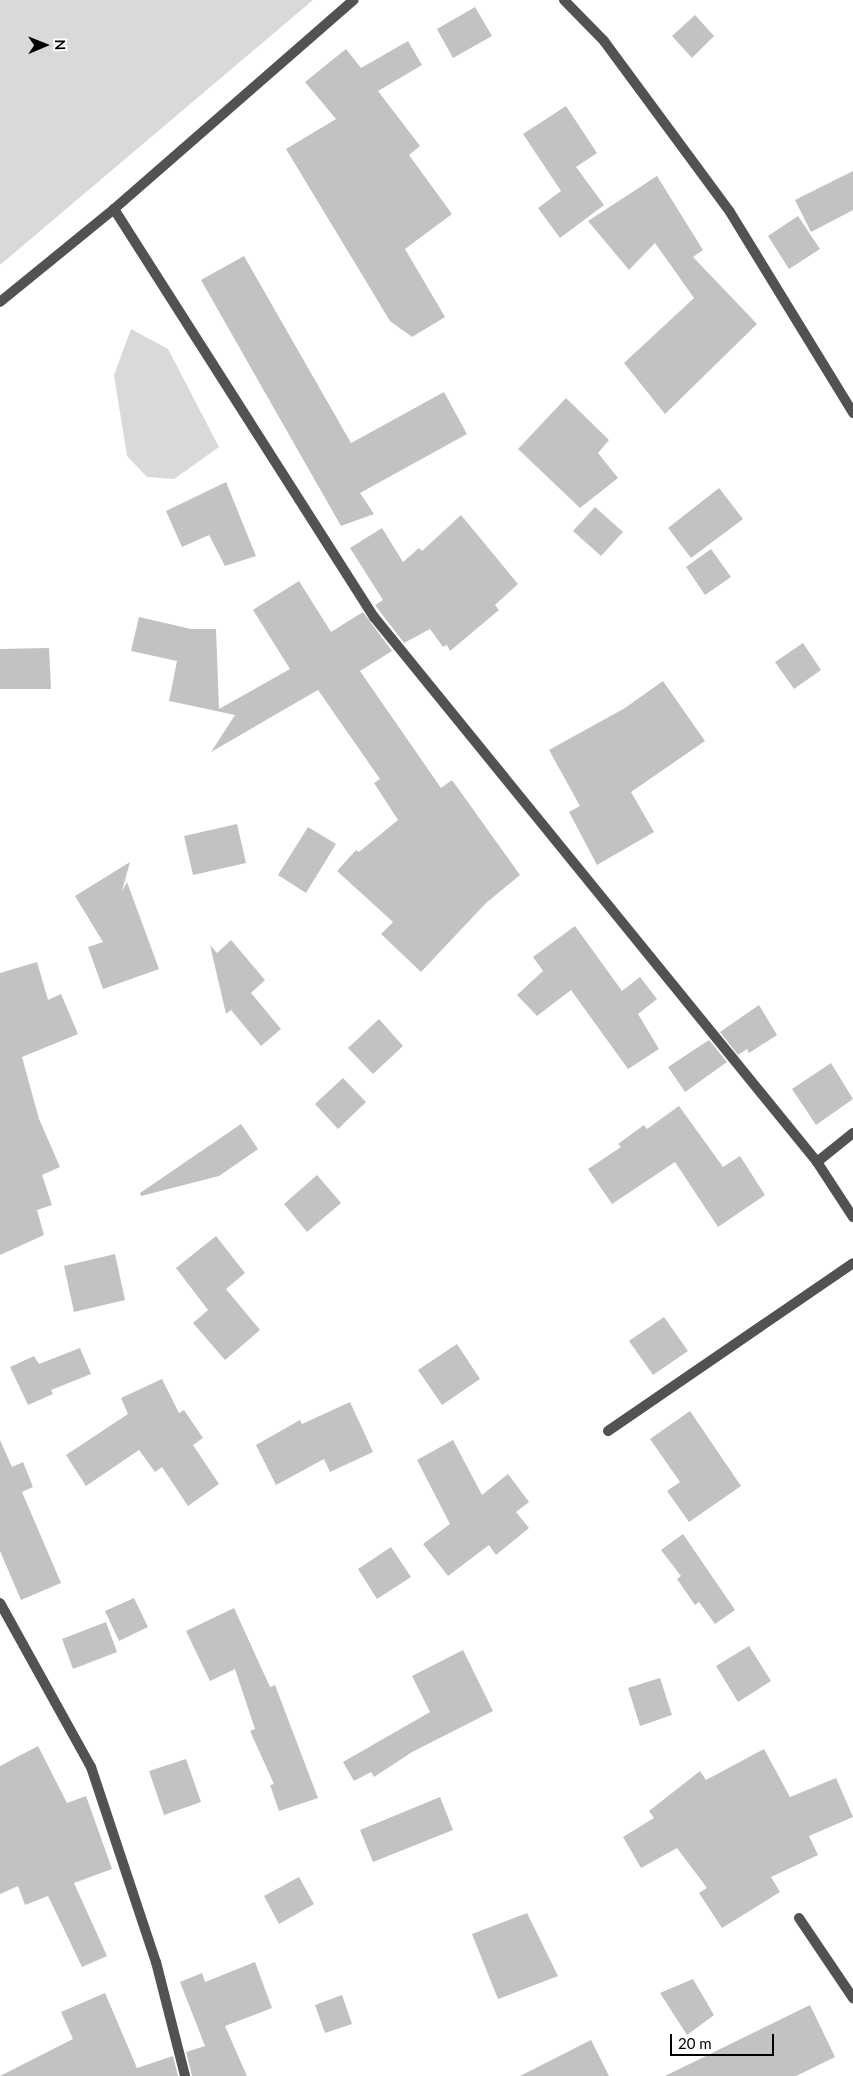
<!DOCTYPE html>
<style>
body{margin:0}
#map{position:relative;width:853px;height:2076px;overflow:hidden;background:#fff;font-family:Lato,sans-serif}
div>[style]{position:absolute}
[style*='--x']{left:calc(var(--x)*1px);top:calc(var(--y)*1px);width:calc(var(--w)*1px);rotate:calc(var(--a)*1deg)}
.green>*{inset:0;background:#d9d9d9}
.building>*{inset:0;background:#c2c2c2}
.lane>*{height:10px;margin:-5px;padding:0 5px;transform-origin:5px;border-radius:5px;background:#525252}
.street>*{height:10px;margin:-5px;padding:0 5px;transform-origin:5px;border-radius:5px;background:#525252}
span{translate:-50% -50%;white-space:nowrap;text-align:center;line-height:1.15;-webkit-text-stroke:4.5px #fff;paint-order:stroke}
.north{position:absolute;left:20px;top:20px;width:50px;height:50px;-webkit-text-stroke:4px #fff;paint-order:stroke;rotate:89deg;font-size:14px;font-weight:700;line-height:20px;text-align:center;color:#000}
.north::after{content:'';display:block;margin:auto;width:18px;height:22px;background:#000;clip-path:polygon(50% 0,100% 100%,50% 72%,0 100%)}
.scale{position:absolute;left:670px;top:2034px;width:104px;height:22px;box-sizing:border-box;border:2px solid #000;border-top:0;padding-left:6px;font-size:15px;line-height:18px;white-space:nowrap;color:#000;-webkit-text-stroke:4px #fff;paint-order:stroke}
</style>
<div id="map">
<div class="green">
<i style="clip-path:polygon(0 0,313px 0,0 265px)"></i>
<i style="clip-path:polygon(131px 329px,168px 349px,219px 447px,174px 479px,147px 477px,127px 456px,114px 375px)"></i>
</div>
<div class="building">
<i style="clip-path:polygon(475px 7px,492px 36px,453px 58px,437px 29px)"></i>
<i style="clip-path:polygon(695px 15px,714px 36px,692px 58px,672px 36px)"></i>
<i style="clip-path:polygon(408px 41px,422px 65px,378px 91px,420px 146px,409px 155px,452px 214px,405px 249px,445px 317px,412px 337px,390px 321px,286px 149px,336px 119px,305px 82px,346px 49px,361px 68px)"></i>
<i style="clip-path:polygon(566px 106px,597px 153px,576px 167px,604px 205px,560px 238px,538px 208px,561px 191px,523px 134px)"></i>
<i style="clip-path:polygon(853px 171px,853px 210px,811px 232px,795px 200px)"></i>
<i style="clip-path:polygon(657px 176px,703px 250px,693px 257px,757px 324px,665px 414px,624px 363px,694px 298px,655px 243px,629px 270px,588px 221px)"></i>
<i style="clip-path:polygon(798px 216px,820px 249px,789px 269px,768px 236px)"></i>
<i style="clip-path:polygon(244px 256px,351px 443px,444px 392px,467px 434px,360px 493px,374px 514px,341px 526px,201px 280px)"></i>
<i style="clip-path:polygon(566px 398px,609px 440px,598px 453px,618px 478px,580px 508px,518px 449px)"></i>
<i style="clip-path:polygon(226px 482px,256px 556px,225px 566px,209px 535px,182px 547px,166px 511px)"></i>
<i style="clip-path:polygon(719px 488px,743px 519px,691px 558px,668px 528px)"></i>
<i style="clip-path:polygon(595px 507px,623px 532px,601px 556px,573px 531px)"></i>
<i style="clip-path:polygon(461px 515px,518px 584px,495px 605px,499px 610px,450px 651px,447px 645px,443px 647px,430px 629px,404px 643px,375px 605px,383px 600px,350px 548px,382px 528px,403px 562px,419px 548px,422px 551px)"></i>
<i style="clip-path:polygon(711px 549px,731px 577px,705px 595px,686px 567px)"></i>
<i style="clip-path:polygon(299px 581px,331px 632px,363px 612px,392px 651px,360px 671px,441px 788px,452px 780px,520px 875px,486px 903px,421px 972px,381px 934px,393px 922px,337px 871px,356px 850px,359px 852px,398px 820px,374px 783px,380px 779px,318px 690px,211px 752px,235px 715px,169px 701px,177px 661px,131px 651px,139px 617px,191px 629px,216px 629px,219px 709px,290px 669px,253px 610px)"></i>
<i style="clip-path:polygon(803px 643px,821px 670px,794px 689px,775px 662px)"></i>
<i style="clip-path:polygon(49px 648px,51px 689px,0 689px,0 649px)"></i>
<i style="clip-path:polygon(663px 681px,705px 741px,631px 792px,654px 832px,597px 865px,569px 812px,580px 806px,549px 750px,625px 708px)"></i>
<i style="clip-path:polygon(237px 824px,246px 863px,193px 875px,184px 836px)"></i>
<i style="clip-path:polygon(308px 827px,336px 844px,306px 893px,278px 875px)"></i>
<i style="clip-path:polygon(130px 862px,122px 891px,127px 882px,159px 969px,103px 989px,88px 947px,103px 942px,75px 896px)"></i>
<i style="clip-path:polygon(575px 926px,622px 991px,640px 977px,657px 999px,638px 1014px,659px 1049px,628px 1069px,571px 990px,537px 1016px,517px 995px,543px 971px,533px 957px)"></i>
<i style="clip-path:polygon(231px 940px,265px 980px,251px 993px,281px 1029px,261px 1046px,231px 1010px,226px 1014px,210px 945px,217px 953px)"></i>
<i style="clip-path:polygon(37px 962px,48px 1000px,61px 994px,78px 1034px,22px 1057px,39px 1119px,60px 1167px,42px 1175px,52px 1205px,37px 1210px,44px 1235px,0 1255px,0 973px)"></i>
<i style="clip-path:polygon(759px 1005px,777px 1035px,749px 1053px,747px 1049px,738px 1055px,720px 1032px)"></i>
<i style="clip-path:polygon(379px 1019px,403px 1046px,373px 1074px,348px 1048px)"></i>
<i style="clip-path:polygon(709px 1040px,727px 1062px,685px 1092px,668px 1067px)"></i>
<i style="clip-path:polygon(831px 1063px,853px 1099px,816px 1125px,792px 1089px)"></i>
<i style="clip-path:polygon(343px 1078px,366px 1102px,338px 1129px,315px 1104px)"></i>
<i style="clip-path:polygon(679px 1106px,723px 1167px,740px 1156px,765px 1195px,718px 1227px,675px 1162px,612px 1204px,588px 1169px,621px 1147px,618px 1144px,644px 1125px,647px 1129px)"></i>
<i style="clip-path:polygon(241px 1124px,258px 1149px,219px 1176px,141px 1196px,140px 1193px)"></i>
<i style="clip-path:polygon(317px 1175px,341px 1203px,307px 1232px,284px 1204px)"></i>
<i style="clip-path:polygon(216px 1236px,245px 1273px,226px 1289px,260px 1330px,225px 1360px,193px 1323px,208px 1310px,176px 1268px)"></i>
<i style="clip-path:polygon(115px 1254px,125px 1300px,74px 1312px,64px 1266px)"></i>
<i style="clip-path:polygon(664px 1317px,688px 1351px,653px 1375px,629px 1341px)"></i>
<i style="clip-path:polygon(457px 1344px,480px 1379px,442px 1405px,418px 1370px)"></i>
<i style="clip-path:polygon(80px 1348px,91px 1374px,51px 1390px,53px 1394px,28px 1405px,10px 1367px,34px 1356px,39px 1364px)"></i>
<i style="clip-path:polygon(162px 1379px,179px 1413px,184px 1410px,203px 1438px,193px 1445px,219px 1484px,188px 1506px,162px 1467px,155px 1472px,139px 1450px,86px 1486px,66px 1455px,128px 1414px,121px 1398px)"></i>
<i style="clip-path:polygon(350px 1402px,373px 1452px,330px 1472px,324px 1459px,276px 1485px,256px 1445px,300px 1420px,302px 1424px)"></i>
<i style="clip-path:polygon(690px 1411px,741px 1486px,689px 1522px,667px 1491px,680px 1482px,650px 1439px)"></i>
<i style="clip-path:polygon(0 1440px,12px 1467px,23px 1462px,33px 1487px,22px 1492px,61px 1583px,21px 1600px,0 1551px)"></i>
<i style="clip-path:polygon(453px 1440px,482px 1495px,508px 1474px,529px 1502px,516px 1512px,529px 1528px,496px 1555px,489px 1545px,448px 1576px,423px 1544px,450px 1524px,417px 1460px)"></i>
<i style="clip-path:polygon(683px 1534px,735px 1610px,715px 1624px,699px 1602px,695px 1605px,677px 1579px,681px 1576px,661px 1550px)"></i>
<i style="clip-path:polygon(391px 1547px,411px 1577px,377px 1599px,358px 1569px)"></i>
<i style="clip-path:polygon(134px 1598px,148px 1627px,119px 1641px,105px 1611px)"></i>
<i style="clip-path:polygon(234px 1608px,270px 1687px,275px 1685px,318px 1798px,279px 1811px,270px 1785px,274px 1784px,250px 1731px,255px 1729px,235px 1669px,210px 1681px,186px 1631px)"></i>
<i style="clip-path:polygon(106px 1622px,117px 1652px,73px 1669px,62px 1639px)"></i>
<i style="clip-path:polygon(749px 1646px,771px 1681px,738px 1702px,716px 1666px)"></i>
<i style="clip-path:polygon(463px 1650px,493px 1711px,412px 1752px,374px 1777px,371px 1772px,354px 1781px,343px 1762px,430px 1712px,412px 1676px)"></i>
<i style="clip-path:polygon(660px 1678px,672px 1715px,640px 1726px,628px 1688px)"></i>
<i style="clip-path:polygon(38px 1746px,67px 1803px,86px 1796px,112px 1869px,74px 1883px,107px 1956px,82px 1967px,48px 1896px,25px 1905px,18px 1886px,0 1894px,0 1766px)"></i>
<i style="clip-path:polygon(764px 1749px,790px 1797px,836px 1778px,853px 1817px,809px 1836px,818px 1855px,771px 1877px,780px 1892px,722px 1928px,699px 1893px,707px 1888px,677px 1848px,641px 1868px,623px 1837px,654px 1818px,649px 1811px,700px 1771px,706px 1780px)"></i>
<i style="clip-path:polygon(186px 1759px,201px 1802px,164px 1815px,149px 1771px)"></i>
<i style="clip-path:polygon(440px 1797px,453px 1830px,373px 1862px,360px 1830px)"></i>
<i style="clip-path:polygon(299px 1877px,314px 1904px,279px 1924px,264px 1896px)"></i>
<i style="clip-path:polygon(527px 1913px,558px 1976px,498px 1999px,472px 1934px)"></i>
<i style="clip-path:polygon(255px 1962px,272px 2008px,225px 2026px,247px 2076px,192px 2076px,186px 2052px,205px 2046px,180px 1982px,202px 1973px,205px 1982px)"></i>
<i style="clip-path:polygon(693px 1979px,714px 2015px,687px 2035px,660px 1993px)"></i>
<i style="clip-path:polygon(105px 1993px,137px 2068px,173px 2056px,178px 2076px,0 2076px,73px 2039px,61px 2012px)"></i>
<i style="clip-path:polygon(342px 1995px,352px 2024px,325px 2033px,315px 2005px)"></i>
<i style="clip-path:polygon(810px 2005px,835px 2057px,796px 2076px,665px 2076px)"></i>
<i style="clip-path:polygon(591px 2040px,609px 2076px,520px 2076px)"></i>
</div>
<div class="lane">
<i style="--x:799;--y:1918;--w:97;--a:56"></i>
</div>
<div class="street">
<i style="--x:564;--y:0;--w:57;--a:45.7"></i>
<i style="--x:604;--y:41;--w:212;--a:53.6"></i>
<i style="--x:730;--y:212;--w:236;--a:58.5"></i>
<i style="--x:114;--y:209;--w:484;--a:57.5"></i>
<i style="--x:374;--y:617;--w:702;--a:50.89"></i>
<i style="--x:817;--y:1162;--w:66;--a:56.8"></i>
<i style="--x:0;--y:302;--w:147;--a:-39.2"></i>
<i style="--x:114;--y:209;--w:318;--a:-41.1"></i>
<i style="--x:817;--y:1162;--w:46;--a:-38.9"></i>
<i style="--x:608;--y:1431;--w:297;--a:-34.4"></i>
<i style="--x:0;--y:1603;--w:188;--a:61"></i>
<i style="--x:91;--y:1767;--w:206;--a:71.6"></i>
<i style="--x:156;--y:1962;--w:118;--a:75.7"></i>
</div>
<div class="north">N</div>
<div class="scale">20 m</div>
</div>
